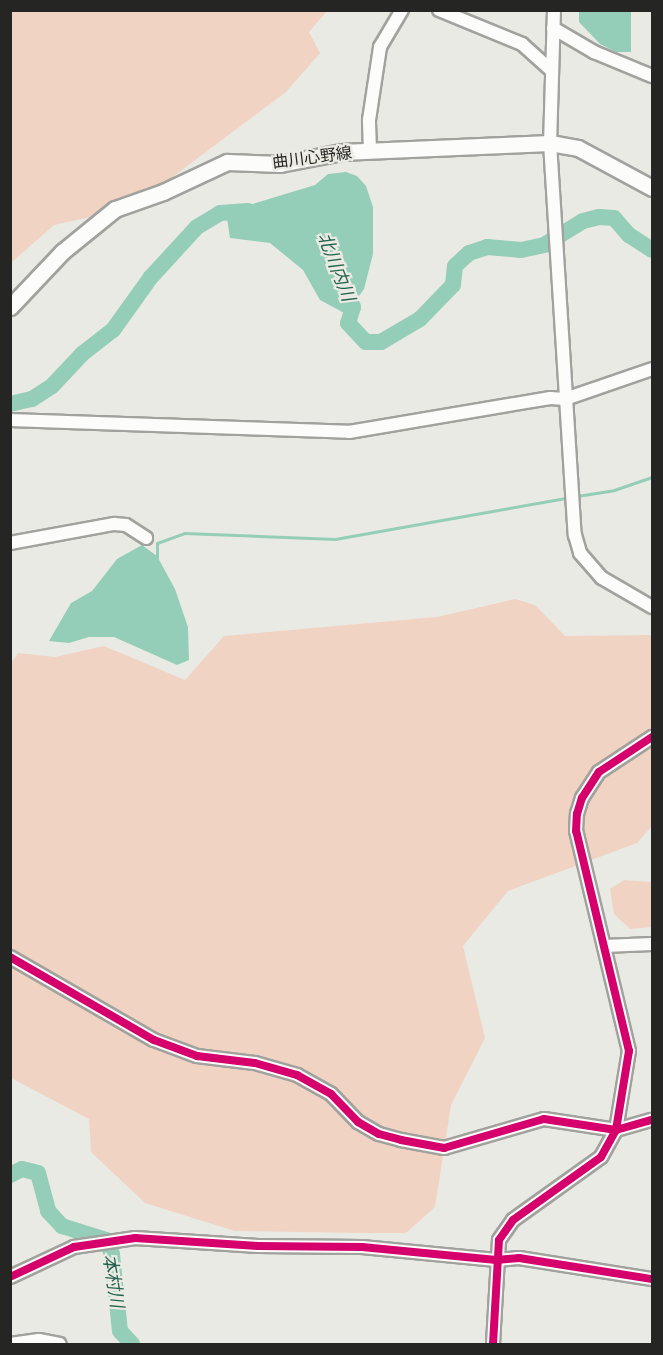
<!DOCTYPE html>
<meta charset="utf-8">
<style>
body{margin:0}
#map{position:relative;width:663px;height:1355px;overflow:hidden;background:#eaeae5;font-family:Inter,"Noto Sans JP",sans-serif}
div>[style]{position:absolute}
.green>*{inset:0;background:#f0d3c3}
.water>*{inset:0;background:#95ceb8}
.stream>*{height:3px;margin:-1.5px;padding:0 1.5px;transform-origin:1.5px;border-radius:1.5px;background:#95ceb8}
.river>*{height:16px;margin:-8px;padding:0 8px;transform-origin:8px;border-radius:8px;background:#95ceb8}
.roads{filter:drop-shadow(2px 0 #a1a19e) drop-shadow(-2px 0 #a1a19e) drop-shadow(0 2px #a1a19e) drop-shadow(0 -2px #a1a19e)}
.minor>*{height:12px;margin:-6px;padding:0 6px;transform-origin:6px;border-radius:6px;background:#fcfcfb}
.major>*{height:15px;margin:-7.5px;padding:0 7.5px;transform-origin:7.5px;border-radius:7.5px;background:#fcfcfb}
.cycleway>*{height:8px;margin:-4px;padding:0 4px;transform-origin:4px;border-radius:4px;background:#d6006c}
span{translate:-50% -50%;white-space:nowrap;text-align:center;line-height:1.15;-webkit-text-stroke:4.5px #ebebe4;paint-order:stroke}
.street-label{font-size:16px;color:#252523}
.water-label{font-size:18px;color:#23634e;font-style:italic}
.frame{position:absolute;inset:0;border:12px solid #252523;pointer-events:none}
</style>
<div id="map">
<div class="green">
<div style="clip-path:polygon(11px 11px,327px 11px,309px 32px,320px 53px,286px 92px,131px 208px,54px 225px,11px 263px)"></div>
<div style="clip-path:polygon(515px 599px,535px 605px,565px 636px,652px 635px,652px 826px,637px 843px,508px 891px,463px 946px,485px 1038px,451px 1105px,435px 1207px,406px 1233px,359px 1233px,235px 1231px,145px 1203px,91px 1152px,89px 1119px,11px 1078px,10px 665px,18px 653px,55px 657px,104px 646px,185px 680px,224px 636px,437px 617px)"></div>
<div style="clip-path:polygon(624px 880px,652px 882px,652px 927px,630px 929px,614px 914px,610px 889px)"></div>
</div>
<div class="water">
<div style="clip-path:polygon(579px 11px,631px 11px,631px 52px,616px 52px,600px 44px,579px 22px)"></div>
<div style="clip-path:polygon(346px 172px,357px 176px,366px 186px,373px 207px,373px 254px,364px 289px,346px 314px,320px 300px,303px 270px,270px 243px,230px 238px,226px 212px,315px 185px,328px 174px)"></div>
<div style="clip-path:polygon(142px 545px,157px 556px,175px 589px,188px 627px,189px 660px,177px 665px,114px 637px,89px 637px,69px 643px,49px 641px,71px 603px,92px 591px,117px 559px)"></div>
</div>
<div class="stream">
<div style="left:577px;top:496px;width:37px;rotate:-9deg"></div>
<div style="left:614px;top:490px;width:40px;rotate:-18.9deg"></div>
<div style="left:157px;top:558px;width:15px;rotate:-90deg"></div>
<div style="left:157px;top:543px;width:29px;rotate:-20deg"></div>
<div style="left:184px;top:533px;width:151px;rotate:2.3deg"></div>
<div style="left:335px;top:539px;width:240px;rotate:-10.1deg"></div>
</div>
<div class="river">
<div style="left:344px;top:286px;width:23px;rotate:67deg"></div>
<div style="left:353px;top:307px;width:17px;rotate:107deg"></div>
<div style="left:348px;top:323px;width:26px;rotate:47deg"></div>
<div style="left:366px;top:342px;width:15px"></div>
<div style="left:381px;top:342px;width:45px;rotate:-30.5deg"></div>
<div style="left:420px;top:319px;width:47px;rotate:-45.9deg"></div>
<div style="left:453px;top:285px;width:19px;rotate:-84deg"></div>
<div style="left:455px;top:266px;width:19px;rotate:-43deg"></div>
<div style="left:469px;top:253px;width:19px;rotate:-18deg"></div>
<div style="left:487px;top:247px;width:34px;rotate:5deg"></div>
<div style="left:521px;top:250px;width:24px;rotate:-12deg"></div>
<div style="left:544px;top:245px;width:46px;rotate:-31.6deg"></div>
<div style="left:583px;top:221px;width:16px;rotate:-14deg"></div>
<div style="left:599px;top:217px;width:15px;rotate:4deg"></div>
<div style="left:614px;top:218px;width:23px;rotate:49deg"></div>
<div style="left:629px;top:235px;width:27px;rotate:33deg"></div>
<div style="left:10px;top:404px;width:23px;rotate:-13deg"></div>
<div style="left:32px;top:399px;width:24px;rotate:-33deg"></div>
<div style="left:52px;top:386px;width:44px;rotate:-46.8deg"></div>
<div style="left:82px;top:354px;width:39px;rotate:-38deg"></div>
<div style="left:113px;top:330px;width:65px;rotate:-54.4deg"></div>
<div style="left:151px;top:277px;width:68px;rotate:-47.4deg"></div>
<div style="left:197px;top:227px;width:27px;rotate:-31deg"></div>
<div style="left:220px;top:213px;width:28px;rotate:-4deg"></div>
<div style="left:10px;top:1175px;width:13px;rotate:-27deg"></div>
<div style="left:22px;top:1169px;width:16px;rotate:14deg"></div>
<div style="left:38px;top:1173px;width:39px;rotate:75deg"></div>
<div style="left:48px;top:1211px;width:21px;rotate:47deg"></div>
<div style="left:62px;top:1226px;width:46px;rotate:17.7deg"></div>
<div style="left:106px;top:1240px;width:15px;rotate:67deg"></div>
<div style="left:112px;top:1254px;width:77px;rotate:84.1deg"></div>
<div style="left:120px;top:1331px;width:18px;rotate:47deg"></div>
</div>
<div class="roads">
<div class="minor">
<div style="left:439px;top:10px;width:90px;rotate:22.3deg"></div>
<div style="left:522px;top:44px;width:39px;rotate:42deg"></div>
<div style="left:554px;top:10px;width:133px;rotate:91.7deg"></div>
<div style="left:550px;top:143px;width:393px;rotate:86.4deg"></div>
<div style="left:575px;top:535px;width:19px;rotate:74deg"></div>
<div style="left:580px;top:553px;width:33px;rotate:49deg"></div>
<div style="left:602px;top:578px;width:58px;rotate:30.1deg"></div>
<div style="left:553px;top:28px;width:48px;rotate:30.3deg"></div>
<div style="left:594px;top:52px;width:63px;rotate:22.5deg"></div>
<div style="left:370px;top:151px;width:31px;rotate:-92deg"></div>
<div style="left:369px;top:120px;width:74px;rotate:-81.4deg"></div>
<div style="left:380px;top:47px;width:43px;rotate:-59.3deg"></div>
<div style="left:10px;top:420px;width:339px;rotate:2deg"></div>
<div style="left:349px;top:432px;width:204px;rotate:-9.6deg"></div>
<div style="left:550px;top:398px;width:15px;rotate:4deg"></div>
<div style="left:565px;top:399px;width:92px;rotate:-19deg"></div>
<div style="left:10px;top:543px;width:106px;rotate:-10.4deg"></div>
<div style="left:114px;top:524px;width:12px;rotate:5deg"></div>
<div style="left:126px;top:525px;width:24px;rotate:33deg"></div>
<div style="left:604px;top:946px;width:48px;rotate:-2.4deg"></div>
<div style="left:10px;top:957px;width:166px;rotate:30deg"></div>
<div style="left:154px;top:1040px;width:46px;rotate:20.4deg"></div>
<div style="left:197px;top:1056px;width:58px;rotate:6.9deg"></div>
<div style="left:255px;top:1063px;width:44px;rotate:15.9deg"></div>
<div style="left:297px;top:1075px;width:39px;rotate:29deg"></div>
<div style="left:331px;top:1094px;width:39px;rotate:46deg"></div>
<div style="left:358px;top:1122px;width:24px;rotate:30deg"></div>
<div style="left:379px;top:1134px;width:23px;rotate:15deg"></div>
<div style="left:401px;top:1140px;width:44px;rotate:10.5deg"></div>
<div style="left:444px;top:1148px;width:104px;rotate:-16.2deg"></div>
<div style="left:544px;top:1119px;width:73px;rotate:8.7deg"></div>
<div style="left:616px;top:1130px;width:37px;rotate:-16deg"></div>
<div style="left:10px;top:1277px;width:71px;rotate:-25.1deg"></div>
<div style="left:74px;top:1247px;width:62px;rotate:-8.4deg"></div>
<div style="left:135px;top:1238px;width:123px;rotate:3.7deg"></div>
<div style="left:258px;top:1246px;width:104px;rotate:0.6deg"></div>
<div style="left:362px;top:1247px;width:135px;rotate:5.5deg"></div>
<div style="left:496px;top:1260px;width:23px;rotate:-5deg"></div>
<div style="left:519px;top:1258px;width:135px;rotate:9deg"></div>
<div style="left:10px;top:1344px;width:29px;rotate:-8deg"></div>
<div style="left:39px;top:1340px;width:21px;rotate:11deg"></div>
<div style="left:493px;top:1344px;width:104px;rotate:-86.7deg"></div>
<div style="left:499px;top:1240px;width:24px;rotate:-55deg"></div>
<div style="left:513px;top:1220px;width:108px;rotate:-35.6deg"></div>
<div style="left:601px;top:1157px;width:31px;rotate:-61deg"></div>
<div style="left:616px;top:1130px;width:80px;rotate:-80.7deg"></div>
<div style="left:629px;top:1051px;width:226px;rotate:-103.5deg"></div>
<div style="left:576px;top:831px;width:17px;rotate:-87deg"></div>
<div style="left:577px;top:814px;width:17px;rotate:-73deg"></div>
<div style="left:582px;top:798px;width:31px;rotate:-57deg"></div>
<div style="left:599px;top:772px;width:64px;rotate:-33.4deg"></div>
</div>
<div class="major">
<div style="left:10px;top:307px;width:76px;rotate:-46.6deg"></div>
<div style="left:62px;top:252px;width:68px;rotate:-39.1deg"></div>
<div style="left:115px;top:209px;width:51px;rotate:-19.5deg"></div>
<div style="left:163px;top:192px;width:71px;rotate:-25.1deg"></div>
<div style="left:227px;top:162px;width:53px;rotate:2.2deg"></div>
<div style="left:280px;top:164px;width:62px;rotate:-11.1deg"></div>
<div style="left:341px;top:152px;width:209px;rotate:-2.5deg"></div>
<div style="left:550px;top:143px;width:28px;rotate:10deg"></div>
<div style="left:578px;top:148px;width:84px;rotate:28.4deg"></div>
</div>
</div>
<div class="cycleway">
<div style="left:10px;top:957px;width:166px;rotate:30deg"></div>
<div style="left:154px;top:1040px;width:46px;rotate:20.4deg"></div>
<div style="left:197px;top:1056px;width:58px;rotate:6.9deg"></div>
<div style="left:255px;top:1063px;width:44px;rotate:15.9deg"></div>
<div style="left:297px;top:1075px;width:39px;rotate:29deg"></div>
<div style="left:331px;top:1094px;width:39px;rotate:46deg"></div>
<div style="left:358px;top:1122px;width:24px;rotate:30deg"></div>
<div style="left:379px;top:1134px;width:23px;rotate:15deg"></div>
<div style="left:401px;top:1140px;width:44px;rotate:10.5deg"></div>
<div style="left:444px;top:1148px;width:104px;rotate:-16.2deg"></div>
<div style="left:544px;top:1119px;width:73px;rotate:8.7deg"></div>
<div style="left:616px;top:1130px;width:37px;rotate:-16deg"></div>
<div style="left:10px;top:1277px;width:71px;rotate:-25.1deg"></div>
<div style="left:74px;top:1247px;width:62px;rotate:-8.4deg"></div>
<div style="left:135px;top:1238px;width:123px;rotate:3.7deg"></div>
<div style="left:258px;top:1246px;width:104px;rotate:0.6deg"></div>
<div style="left:362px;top:1247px;width:135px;rotate:5.5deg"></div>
<div style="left:496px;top:1260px;width:23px;rotate:-5deg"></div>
<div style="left:519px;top:1258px;width:135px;rotate:9deg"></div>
<div style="left:493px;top:1344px;width:104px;rotate:-86.7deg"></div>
<div style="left:499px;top:1240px;width:24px;rotate:-55deg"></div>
<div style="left:513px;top:1220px;width:108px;rotate:-35.6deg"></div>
<div style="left:601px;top:1157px;width:31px;rotate:-61deg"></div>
<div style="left:616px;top:1130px;width:80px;rotate:-80.7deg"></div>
<div style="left:629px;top:1051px;width:226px;rotate:-103.5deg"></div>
<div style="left:576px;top:831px;width:17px;rotate:-87deg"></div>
<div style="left:577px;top:814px;width:17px;rotate:-73deg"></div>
<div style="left:582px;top:798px;width:31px;rotate:-57deg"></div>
<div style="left:599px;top:772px;width:64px;rotate:-33.4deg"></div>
</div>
<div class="street-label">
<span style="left:312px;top:157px;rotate:-7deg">曲川心野線</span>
</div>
<div class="water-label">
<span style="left:336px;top:267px;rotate:69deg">北川内川</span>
<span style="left:113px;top:1281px;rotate:81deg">本村川</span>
</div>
<div class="frame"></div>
</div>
